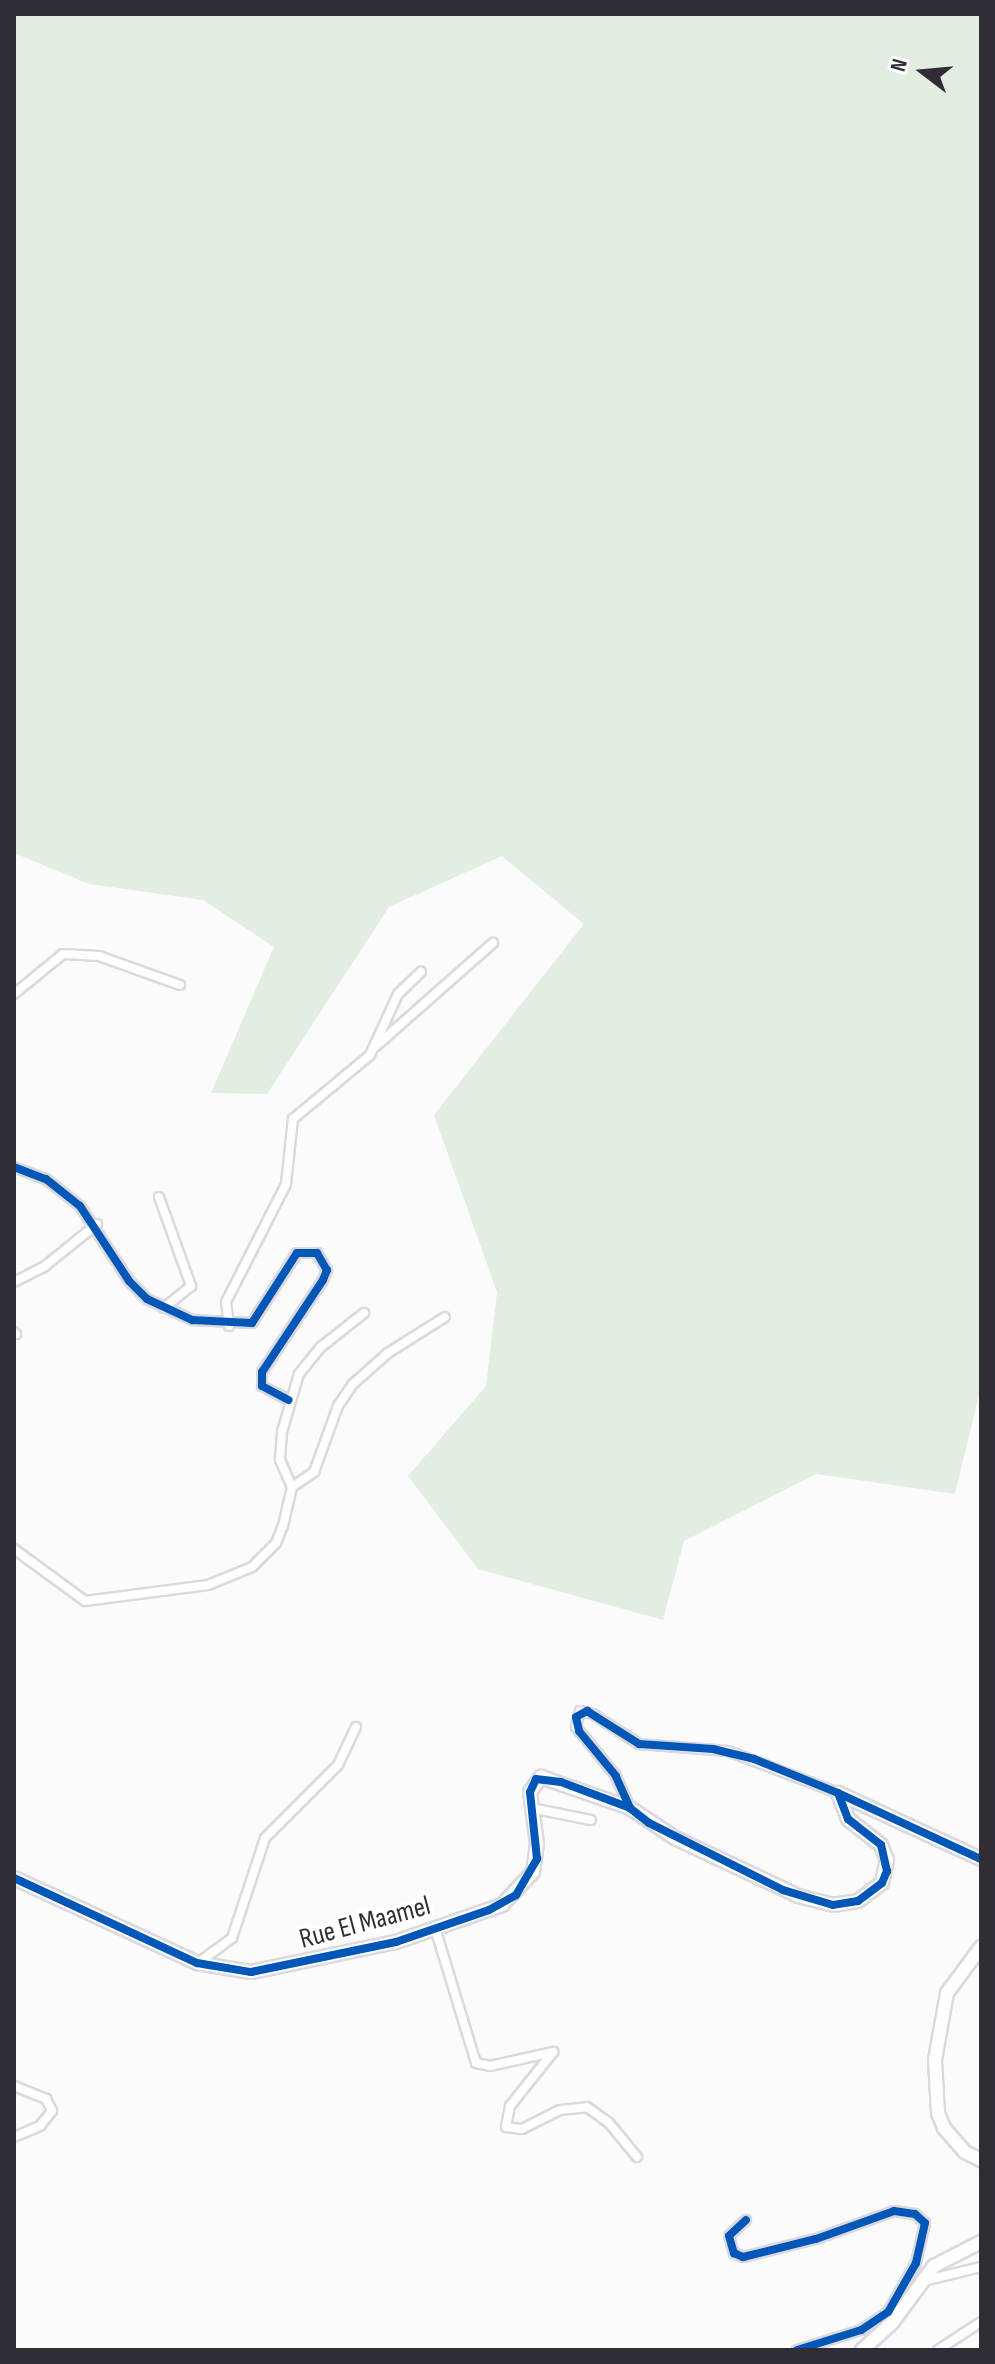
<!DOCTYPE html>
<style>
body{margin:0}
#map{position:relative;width:995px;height:2364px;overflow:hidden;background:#fbfbfb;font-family:"Sofia Sans Condensed",sans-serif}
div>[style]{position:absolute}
.green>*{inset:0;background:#e3eee2}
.roads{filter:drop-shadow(2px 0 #dbd9df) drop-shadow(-2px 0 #dbd9df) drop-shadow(0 2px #dbd9df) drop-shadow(0 -2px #dbd9df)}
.street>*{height:8px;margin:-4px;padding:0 4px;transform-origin:4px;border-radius:4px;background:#fefefe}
.secondary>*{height:12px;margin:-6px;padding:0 6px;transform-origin:6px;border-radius:6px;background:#fefefe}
.cycleway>*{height:8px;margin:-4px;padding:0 4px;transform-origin:4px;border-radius:4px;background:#0057b8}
span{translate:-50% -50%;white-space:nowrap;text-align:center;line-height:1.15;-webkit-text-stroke:8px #fff;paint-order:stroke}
.street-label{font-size:28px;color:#302d37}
.frame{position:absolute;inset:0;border:16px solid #302d37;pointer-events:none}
.north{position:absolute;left:883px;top:32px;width:80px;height:80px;-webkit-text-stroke:6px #fff;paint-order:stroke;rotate:286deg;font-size:22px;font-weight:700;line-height:32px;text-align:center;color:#302d37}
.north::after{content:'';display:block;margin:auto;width:28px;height:36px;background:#302d37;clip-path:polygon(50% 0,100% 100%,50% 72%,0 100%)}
</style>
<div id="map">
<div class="green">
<div style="clip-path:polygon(14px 14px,981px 14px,981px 1387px,955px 1494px,816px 1474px,684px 1541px,663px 1620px,478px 1569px,408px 1476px,486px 1386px,497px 1292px,434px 1115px,584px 924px,502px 856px,389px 907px,267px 1094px,211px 1093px,274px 947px,203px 900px,89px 884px,14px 853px)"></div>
</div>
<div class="roads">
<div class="street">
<div style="left:14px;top:994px;width:63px;rotate:-39.2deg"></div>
<div style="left:63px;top:954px;width:36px;rotate:3deg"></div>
<div style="left:99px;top:956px;width:86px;rotate:19.7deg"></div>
<div style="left:376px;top:1046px;width:156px;rotate:-41.4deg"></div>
<div style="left:14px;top:1167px;width:34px;rotate:21deg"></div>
<div style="left:46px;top:1179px;width:43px;rotate:38.5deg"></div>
<div style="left:80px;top:1206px;width:90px;rotate:56.8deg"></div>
<div style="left:129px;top:1281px;width:25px;rotate:45deg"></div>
<div style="left:147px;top:1299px;width:50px;rotate:25deg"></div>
<div style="left:192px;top:1320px;width:60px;rotate:2.9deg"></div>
<div style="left:252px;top:1323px;width:83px;rotate:-57.3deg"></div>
<div style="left:297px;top:1253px;width:20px"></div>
<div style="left:317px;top:1253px;width:20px;rotate:60deg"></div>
<div style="left:327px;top:1270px;width:11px;rotate:112deg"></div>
<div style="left:323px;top:1280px;width:110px;rotate:123.5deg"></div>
<div style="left:262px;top:1372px;width:14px;rotate:90deg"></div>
<div style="left:262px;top:1386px;width:30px;rotate:28deg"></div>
<div style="left:159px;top:1197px;width:95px;rotate:70.2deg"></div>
<div style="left:191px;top:1286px;width:35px;rotate:141deg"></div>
<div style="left:14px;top:1282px;width:35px;rotate:-27deg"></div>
<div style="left:45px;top:1266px;width:67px;rotate:-38.9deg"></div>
<div style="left:229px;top:1326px;width:24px;rotate:-97deg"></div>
<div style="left:226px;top:1302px;width:132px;rotate:-63deg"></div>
<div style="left:286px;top:1184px;width:65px;rotate:-83.9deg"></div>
<div style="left:293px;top:1119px;width:100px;rotate:-39.7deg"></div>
<div style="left:370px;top:1055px;width:67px;rotate:-65.3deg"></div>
<div style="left:398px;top:994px;width:32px;rotate:-44deg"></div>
<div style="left:14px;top:1332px;width:3px;rotate:45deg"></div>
<div style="left:292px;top:1487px;width:27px;rotate:-34deg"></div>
<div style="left:314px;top:1472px;width:70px;rotate:-70deg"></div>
<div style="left:338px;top:1406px;width:27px;rotate:-56deg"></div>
<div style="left:353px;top:1384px;width:47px;rotate:-41.5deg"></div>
<div style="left:388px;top:1353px;width:67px;rotate:-32.3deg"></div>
<div style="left:14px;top:1549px;width:88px;rotate:36.2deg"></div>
<div style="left:85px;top:1601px;width:124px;rotate:-7.4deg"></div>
<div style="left:208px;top:1585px;width:48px;rotate:-22.2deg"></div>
<div style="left:252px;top:1567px;width:34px;rotate:-45deg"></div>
<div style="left:276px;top:1543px;width:18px;rotate:-68deg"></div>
<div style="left:283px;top:1526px;width:40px;rotate:-77deg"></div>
<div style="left:292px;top:1487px;width:30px;rotate:-114deg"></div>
<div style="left:280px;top:1460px;width:28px;rotate:-86deg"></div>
<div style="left:282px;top:1432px;width:60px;rotate:-73.7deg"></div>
<div style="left:299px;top:1374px;width:35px;rotate:-51deg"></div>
<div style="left:321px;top:1347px;width:55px;rotate:-38.3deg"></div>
<div style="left:531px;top:1808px;width:61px;rotate:11.3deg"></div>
<div style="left:630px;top:1808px;width:35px;rotate:-114deg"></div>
<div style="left:616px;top:1776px;width:63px;rotate:-129.2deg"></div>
<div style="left:576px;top:1727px;width:16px;rotate:-76deg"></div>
<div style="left:580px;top:1711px;width:13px;rotate:13deg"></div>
<div style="left:593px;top:1714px;width:55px;rotate:33.1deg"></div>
<div style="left:639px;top:1744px;width:89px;rotate:4.5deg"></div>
<div style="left:728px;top:1751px;width:118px;rotate:20.9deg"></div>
<div style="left:435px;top:1928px;width:141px;rotate:73.1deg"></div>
<div style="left:476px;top:2063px;width:14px;rotate:12deg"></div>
<div style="left:490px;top:2066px;width:65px;rotate:-12.5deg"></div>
<div style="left:553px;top:2052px;width:69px;rotate:128.5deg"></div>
<div style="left:510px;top:2106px;width:21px;rotate:101deg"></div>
<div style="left:506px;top:2127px;width:16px;rotate:7deg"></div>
<div style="left:522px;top:2129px;width:42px;rotate:-26.6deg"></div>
<div style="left:560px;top:2110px;width:27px;rotate:-6deg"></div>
<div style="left:587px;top:2107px;width:27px;rotate:36deg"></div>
<div style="left:609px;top:2123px;width:44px;rotate:50.5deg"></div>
<div style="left:198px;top:1963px;width:42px;rotate:-36.3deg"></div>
<div style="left:232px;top:1938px;width:105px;rotate:-71.7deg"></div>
<div style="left:265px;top:1838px;width:103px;rotate:-45deg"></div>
<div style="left:338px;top:1765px;width:42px;rotate:-64.7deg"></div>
<div style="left:14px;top:2086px;width:35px;rotate:22deg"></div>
<div style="left:46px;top:2099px;width:13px;rotate:63deg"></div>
<div style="left:52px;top:2111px;width:19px;rotate:129deg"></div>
<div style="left:40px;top:2126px;width:28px;rotate:157deg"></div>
<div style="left:746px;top:2220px;width:23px;rotate:137deg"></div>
<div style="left:729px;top:2236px;width:18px;rotate:74deg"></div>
<div style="left:734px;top:2253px;width:10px;rotate:24deg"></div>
<div style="left:743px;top:2257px;width:75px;rotate:-13.9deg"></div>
<div style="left:816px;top:2239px;width:83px;rotate:-19.7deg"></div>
<div style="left:894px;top:2211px;width:21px;rotate:8deg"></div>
<div style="left:915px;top:2214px;width:13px;rotate:42deg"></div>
<div style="left:925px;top:2223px;width:41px;rotate:102.7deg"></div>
<div style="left:916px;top:2263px;width:56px;rotate:119.7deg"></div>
<div style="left:888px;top:2312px;width:32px;rotate:146deg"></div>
<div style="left:861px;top:2330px;width:67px;rotate:162.6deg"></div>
<div style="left:923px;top:2281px;width:60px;rotate:-13.6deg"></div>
<div style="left:938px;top:2350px;width:51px;rotate:-33.1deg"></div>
</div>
<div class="secondary">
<div style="left:838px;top:1793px;width:157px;rotate:24.8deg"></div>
<div style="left:14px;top:1878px;width:202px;rotate:24.9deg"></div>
<div style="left:197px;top:1963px;width:55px;rotate:9.5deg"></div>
<div style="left:251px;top:1972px;width:148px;rotate:-11.7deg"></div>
<div style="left:396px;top:1942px;width:112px;rotate:-19.2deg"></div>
<div style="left:502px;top:1905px;width:45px;rotate:-46.8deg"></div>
<div style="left:533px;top:1872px;width:28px;rotate:-82deg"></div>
<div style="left:537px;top:1844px;width:52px;rotate:-97.7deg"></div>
<div style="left:530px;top:1792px;width:19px;rotate:-54deg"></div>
<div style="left:541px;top:1777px;width:94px;rotate:19.2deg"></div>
<div style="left:630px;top:1808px;width:54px;rotate:33.7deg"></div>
<div style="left:675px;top:1838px;width:136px;rotate:25.2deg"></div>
<div style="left:798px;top:1896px;width:36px;rotate:14deg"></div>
<div style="left:833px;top:1905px;width:25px;rotate:-9deg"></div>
<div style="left:858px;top:1901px;width:30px;rotate:-37deg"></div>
<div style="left:882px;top:1883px;width:24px;rotate:-78deg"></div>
<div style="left:887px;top:1860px;width:16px;rotate:-112deg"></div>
<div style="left:881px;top:1845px;width:42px;rotate:-141.8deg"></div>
<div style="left:848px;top:1819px;width:28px;rotate:-111deg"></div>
<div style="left:981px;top:1947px;width:57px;rotate:126.5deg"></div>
<div style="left:947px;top:1993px;width:68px;rotate:100.2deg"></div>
<div style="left:935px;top:2060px;width:53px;rotate:86.8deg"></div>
<div style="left:938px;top:2113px;width:16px;rotate:68deg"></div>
<div style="left:944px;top:2128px;width:32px;rotate:49deg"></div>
<div style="left:965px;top:2152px;width:18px;rotate:27deg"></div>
<div style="left:862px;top:2350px;width:40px;rotate:-42deg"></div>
<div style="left:892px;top:2323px;width:71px;rotate:-53.6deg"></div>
<div style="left:934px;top:2266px;width:53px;rotate:-27.1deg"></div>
</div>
</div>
<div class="cycleway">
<div style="left:14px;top:1167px;width:34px;rotate:21deg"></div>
<div style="left:46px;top:1179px;width:43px;rotate:38.5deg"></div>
<div style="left:80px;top:1206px;width:90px;rotate:56.8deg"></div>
<div style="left:129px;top:1281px;width:25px;rotate:45deg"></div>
<div style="left:147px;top:1299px;width:50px;rotate:25deg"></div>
<div style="left:192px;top:1320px;width:60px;rotate:2.9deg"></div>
<div style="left:252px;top:1323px;width:83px;rotate:-57.3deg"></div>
<div style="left:297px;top:1253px;width:20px"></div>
<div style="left:317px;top:1253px;width:20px;rotate:60deg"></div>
<div style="left:327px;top:1270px;width:11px;rotate:112deg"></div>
<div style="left:323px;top:1280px;width:110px;rotate:123.5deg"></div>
<div style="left:262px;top:1372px;width:14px;rotate:90deg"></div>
<div style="left:262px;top:1386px;width:30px;rotate:28deg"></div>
<div style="left:838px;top:1793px;width:28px;rotate:69deg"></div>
<div style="left:848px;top:1819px;width:42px;rotate:38.2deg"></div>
<div style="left:881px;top:1845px;width:27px;rotate:77deg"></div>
<div style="left:887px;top:1871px;width:13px;rotate:113deg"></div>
<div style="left:882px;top:1883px;width:30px;rotate:143deg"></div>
<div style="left:858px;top:1901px;width:25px;rotate:171deg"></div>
<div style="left:833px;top:1905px;width:52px;rotate:-163.3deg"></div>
<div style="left:783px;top:1890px;width:150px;rotate:-153.4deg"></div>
<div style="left:649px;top:1823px;width:24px;rotate:-142deg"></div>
<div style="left:630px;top:1808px;width:35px;rotate:-114deg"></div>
<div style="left:616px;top:1776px;width:58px;rotate:-129.4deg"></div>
<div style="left:579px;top:1731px;width:14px;rotate:-102deg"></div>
<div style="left:576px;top:1717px;width:13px;rotate:-29deg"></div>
<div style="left:587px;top:1711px;width:62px;rotate:32.4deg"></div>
<div style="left:639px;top:1744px;width:74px;rotate:3.9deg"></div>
<div style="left:713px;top:1749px;width:42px;rotate:13.7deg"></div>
<div style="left:754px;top:1759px;width:91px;rotate:22deg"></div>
<div style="left:838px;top:1793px;width:157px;rotate:24.8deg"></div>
<div style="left:14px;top:1878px;width:202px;rotate:24.9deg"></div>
<div style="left:197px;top:1963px;width:55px;rotate:9.5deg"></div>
<div style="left:251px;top:1972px;width:148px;rotate:-11.7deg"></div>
<div style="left:396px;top:1942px;width:98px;rotate:-19deg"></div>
<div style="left:489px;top:1910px;width:31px;rotate:-29deg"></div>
<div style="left:516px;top:1895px;width:42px;rotate:-59.7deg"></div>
<div style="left:537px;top:1859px;width:67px;rotate:-96deg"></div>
<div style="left:530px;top:1792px;width:14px;rotate:-65deg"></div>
<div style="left:536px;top:1779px;width:25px;rotate:7deg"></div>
<div style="left:561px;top:1782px;width:74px;rotate:20.6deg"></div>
<div style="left:746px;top:2220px;width:23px;rotate:137deg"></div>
<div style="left:729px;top:2236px;width:18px;rotate:74deg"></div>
<div style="left:734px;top:2253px;width:10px;rotate:24deg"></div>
<div style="left:743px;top:2257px;width:75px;rotate:-13.9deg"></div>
<div style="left:816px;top:2239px;width:83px;rotate:-19.7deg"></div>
<div style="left:894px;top:2211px;width:21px;rotate:8deg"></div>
<div style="left:915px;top:2214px;width:13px;rotate:42deg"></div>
<div style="left:925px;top:2223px;width:41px;rotate:102.7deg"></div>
<div style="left:916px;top:2263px;width:56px;rotate:119.7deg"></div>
<div style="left:888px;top:2312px;width:32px;rotate:146deg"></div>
<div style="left:861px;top:2330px;width:67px;rotate:162.6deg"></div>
</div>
<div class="street-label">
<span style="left:365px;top:1923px;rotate:-15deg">Rue El Maamel</span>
</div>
<div class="frame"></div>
<div class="north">N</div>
</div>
